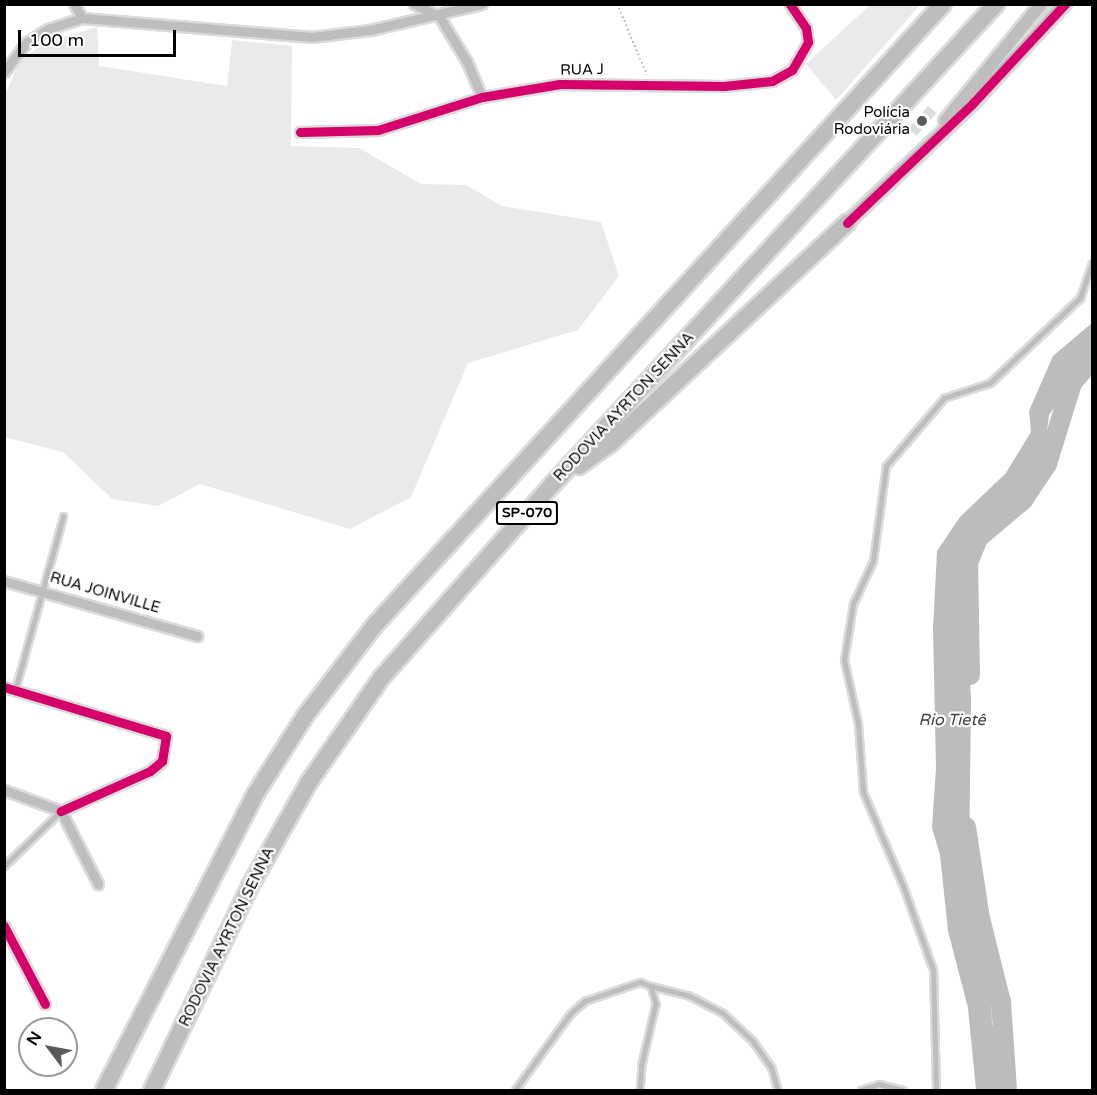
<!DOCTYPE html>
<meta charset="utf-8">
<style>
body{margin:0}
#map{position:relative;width:1097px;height:1095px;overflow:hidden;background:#fff;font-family:"Varela Round",sans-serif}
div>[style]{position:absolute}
.green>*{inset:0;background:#eaeaea}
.water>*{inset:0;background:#bcbcbc}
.river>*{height:20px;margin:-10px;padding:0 10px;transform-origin:10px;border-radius:10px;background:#bcbcbc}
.building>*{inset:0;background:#dcdcdc;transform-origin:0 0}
.path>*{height:2px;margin-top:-1px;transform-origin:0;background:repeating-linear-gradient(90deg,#b8b8b8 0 1.5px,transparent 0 4.5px)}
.roads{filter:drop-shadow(2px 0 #dbdbdb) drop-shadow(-2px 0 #dbdbdb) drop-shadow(0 2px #dbdbdb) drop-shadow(0 -2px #dbdbdb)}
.service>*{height:4.5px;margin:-2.25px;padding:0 2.25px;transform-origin:2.25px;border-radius:2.25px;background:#bebebe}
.minor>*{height:9px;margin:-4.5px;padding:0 4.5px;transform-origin:4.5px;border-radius:4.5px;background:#bebebe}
.tertiary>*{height:12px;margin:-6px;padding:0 6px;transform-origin:6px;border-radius:6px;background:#bebebe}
.motorway>*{height:16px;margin:-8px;padding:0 8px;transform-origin:8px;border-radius:8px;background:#bdbdbd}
.cycleway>*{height:9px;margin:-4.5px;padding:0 4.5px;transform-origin:4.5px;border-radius:4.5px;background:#d6006c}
.dots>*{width:16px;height:16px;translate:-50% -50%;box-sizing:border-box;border:3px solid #fff;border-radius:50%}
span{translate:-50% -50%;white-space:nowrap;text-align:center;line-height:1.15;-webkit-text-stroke:4.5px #fff;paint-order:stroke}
.shield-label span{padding:2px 4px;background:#fff;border:2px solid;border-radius:4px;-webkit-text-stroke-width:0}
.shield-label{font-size:14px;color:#000;font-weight:700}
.street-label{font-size:15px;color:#000}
.poi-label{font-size:15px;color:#000}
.right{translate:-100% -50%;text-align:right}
.water-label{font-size:16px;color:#404040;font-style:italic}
.frame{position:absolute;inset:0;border:6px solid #000;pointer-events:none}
.north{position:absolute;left:18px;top:1017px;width:60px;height:60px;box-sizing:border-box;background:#fff;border:2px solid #999;border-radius:50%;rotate:302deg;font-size:16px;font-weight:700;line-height:24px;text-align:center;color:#000}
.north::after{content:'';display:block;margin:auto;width:21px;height:27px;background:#595959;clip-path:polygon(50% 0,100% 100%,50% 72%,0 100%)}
.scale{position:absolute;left:18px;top:30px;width:158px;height:27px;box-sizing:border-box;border:3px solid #000;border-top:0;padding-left:8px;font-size:18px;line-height:21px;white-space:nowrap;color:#000;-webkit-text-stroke:4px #fff;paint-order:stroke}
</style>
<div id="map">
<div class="green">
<div style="clip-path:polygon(871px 4px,920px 5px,836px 100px,806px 64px)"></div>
<div style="clip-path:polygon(97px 27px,99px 66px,227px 86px,232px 40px,292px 46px,291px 146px,359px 148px,421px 184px,466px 185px,502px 206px,601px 222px,619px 276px,578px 330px,468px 363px,411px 497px,350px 529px,200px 484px,158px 506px,112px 499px,63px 452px,4px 437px,5px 95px,19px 63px,42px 44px)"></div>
</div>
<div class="water">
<div style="clip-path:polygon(1092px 323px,1092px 372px,1063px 395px,1049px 415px,1043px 466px,1036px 488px,1023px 504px,996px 523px,978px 530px,964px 576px,971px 699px,969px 870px,990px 963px,992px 1024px,1001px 1041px,1004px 1064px,1005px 1090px,976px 1090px,968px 1008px,948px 931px,940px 855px,932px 828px,936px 768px,933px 629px,937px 551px,960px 517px,1006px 473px,1031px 432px,1029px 411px,1053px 356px)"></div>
</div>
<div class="river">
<div style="left:970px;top:675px;width:112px;rotate:-91deg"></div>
<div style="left:968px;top:563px;width:27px;rotate:-68deg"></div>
<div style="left:978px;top:538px;width:59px;rotate:-40.2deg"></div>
<div style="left:1023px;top:500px;width:43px;rotate:-56.3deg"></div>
<div style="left:1047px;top:464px;width:85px;rotate:-72.8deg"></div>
<div style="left:1072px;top:383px;width:30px;rotate:-49deg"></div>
<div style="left:966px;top:827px;width:92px;rotate:81.3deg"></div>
<div style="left:980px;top:918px;width:87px;rotate:76deg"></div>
<div style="left:1001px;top:1002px;width:88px;rotate:86.1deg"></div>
</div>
<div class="building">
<div style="clip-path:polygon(1046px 4px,1058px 9px,1036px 34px,1026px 26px)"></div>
<div style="left:928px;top:106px;width:11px;height:30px;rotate:41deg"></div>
</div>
<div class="path">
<div style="left:617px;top:4px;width:77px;rotate:67.1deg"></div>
</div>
<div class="roads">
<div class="service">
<div style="left:15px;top:690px;width:180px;rotate:-74.5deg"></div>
<div style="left:4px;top:866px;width:78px;rotate:-44deg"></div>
<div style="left:651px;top:986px;width:38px;rotate:14deg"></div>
<div style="left:688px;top:995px;width:39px;rotate:27deg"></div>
<div style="left:723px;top:1013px;width:41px;rotate:43deg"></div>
<div style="left:753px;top:1041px;width:33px;rotate:55deg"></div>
<div style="left:772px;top:1068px;width:23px;rotate:75deg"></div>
<div style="left:515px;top:1090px;width:94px;rotate:-54.1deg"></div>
<div style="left:570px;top:1014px;width:20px;rotate:-41deg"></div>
<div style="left:585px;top:1001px;width:58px;rotate:-19.1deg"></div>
<div style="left:640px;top:982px;width:12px;rotate:20deg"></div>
<div style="left:651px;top:986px;width:19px;rotate:74deg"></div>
<div style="left:656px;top:1004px;width:62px;rotate:103.1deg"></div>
<div style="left:642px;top:1064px;width:26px;rotate:94deg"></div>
<div style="left:861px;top:1090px;width:19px;rotate:-18deg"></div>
<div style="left:879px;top:1084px;width:25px;rotate:14deg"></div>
<div style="left:936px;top:1090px;width:120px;rotate:-91.4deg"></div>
<div style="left:933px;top:970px;width:89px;rotate:-109.7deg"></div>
<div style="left:903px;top:886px;width:102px;rotate:-113.1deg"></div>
<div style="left:863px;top:792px;width:68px;rotate:-94.2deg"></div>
<div style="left:858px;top:724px;width:66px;rotate:-102.3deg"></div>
<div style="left:844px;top:660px;width:57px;rotate:-80.9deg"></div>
<div style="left:853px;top:604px;width:47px;rotate:-65.1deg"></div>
<div style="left:873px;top:561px;width:96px;rotate:-82.2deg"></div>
<div style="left:886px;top:466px;width:89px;rotate:-49.5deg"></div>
<div style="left:944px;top:398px;width:48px;rotate:-18.1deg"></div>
<div style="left:990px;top:383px;width:124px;rotate:-43.4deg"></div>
<div style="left:1080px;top:298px;width:36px;rotate:-71deg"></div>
</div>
<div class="minor">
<div style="left:74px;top:4px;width:16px;rotate:60deg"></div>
<div style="left:414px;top:4px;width:28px;rotate:26deg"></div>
<div style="left:439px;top:16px;width:54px;rotate:58.7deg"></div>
<div style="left:467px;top:62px;width:38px;rotate:67deg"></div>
<div style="left:4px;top:72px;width:38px;rotate:-53deg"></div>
<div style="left:27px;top:42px;width:25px;rotate:-32deg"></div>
<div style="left:48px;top:29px;width:36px;rotate:-18deg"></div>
<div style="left:82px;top:18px;width:231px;rotate:4.7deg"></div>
<div style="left:312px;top:37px;width:58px;rotate:-6.9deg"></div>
<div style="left:370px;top:30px;width:115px;rotate:-13.1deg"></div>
<div style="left:300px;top:132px;width:78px;rotate:-1.5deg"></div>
<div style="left:378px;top:130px;width:109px;rotate:-17.6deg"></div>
<div style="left:482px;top:97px;width:79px;rotate:-9.5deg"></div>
<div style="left:560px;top:84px;width:164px;rotate:0.7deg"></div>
<div style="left:724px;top:86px;width:48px;rotate:-5.9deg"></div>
<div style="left:772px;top:81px;width:23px;rotate:-29deg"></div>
<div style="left:792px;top:70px;width:32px;rotate:-60deg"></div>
<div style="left:808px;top:42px;width:14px;rotate:-98deg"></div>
<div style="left:806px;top:28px;width:29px;rotate:-124deg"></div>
<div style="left:4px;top:581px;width:201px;rotate:15.9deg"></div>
<div style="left:4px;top:687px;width:169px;rotate:16.8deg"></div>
<div style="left:166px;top:736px;width:25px;rotate:99deg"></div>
<div style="left:162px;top:761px;width:16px;rotate:140deg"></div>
<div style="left:150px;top:771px;width:98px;rotate:155.8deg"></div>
<div style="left:4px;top:790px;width:61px;rotate:20.2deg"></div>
<div style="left:61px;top:811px;width:82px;rotate:63.1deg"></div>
<div style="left:4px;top:926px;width:88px;rotate:62.3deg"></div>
</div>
<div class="tertiary">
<div style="left:945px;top:121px;width:151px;rotate:-50.6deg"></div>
<div style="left:847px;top:223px;width:173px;rotate:-43.6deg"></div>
<div style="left:972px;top:104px;width:137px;rotate:-47.1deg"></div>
</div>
<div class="motorway">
<div style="left:579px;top:466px;width:39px;rotate:-36deg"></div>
<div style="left:611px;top:443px;width:323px;rotate:-43deg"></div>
<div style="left:104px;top:1090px;width:334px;rotate:-62.9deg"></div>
<div style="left:256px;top:793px;width:91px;rotate:-57.5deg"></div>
<div style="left:305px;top:716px;width:113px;rotate:-52.5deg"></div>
<div style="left:374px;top:626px;width:843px;rotate:-47.55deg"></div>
<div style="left:152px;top:1090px;width:226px;rotate:-64.3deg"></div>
<div style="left:250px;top:886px;width:120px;rotate:-60.4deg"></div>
<div style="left:309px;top:782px;width:128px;rotate:-55.2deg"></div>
<div style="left:382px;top:677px;width:255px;rotate:-48.5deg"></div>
<div style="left:551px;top:486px;width:656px;rotate:-47.29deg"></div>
</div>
</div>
<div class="cycleway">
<div style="left:300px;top:132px;width:78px;rotate:-1.5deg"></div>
<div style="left:378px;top:130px;width:109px;rotate:-17.6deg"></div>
<div style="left:482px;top:97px;width:79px;rotate:-9.5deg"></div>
<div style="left:560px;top:84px;width:164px;rotate:0.7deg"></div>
<div style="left:724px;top:86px;width:48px;rotate:-5.9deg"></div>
<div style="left:772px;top:81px;width:23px;rotate:-29deg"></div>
<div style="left:792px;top:70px;width:32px;rotate:-60deg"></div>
<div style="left:808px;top:42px;width:14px;rotate:-98deg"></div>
<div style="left:806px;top:28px;width:29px;rotate:-124deg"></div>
<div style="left:847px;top:223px;width:173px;rotate:-43.6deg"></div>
<div style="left:972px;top:104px;width:137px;rotate:-47.1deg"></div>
<div style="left:4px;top:687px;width:169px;rotate:16.8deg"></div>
<div style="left:166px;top:736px;width:25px;rotate:99deg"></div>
<div style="left:162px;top:761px;width:16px;rotate:140deg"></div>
<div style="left:150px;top:771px;width:98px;rotate:155.8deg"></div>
<div style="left:4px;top:926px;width:88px;rotate:62.3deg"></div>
</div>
<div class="dots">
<div style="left:922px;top:121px;background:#595959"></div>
</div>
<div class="shield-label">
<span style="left:527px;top:513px">SP-070</span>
</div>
<div class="street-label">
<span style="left:582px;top:70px;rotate:-1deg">RUA J</span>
<span style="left:624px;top:407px;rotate:-47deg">RODOVIA AYRTON SENNA</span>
<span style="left:105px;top:593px;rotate:16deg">RUA JOINVILLE</span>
<span style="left:227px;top:937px;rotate:-64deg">RODOVIA AYRTON SENNA</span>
</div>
<div class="poi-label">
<span class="right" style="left:910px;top:121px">Polícia<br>Rodoviária</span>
</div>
<div class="water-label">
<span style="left:952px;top:720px">Rio Tietê</span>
</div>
<div class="frame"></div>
<div class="north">N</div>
<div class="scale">100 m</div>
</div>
